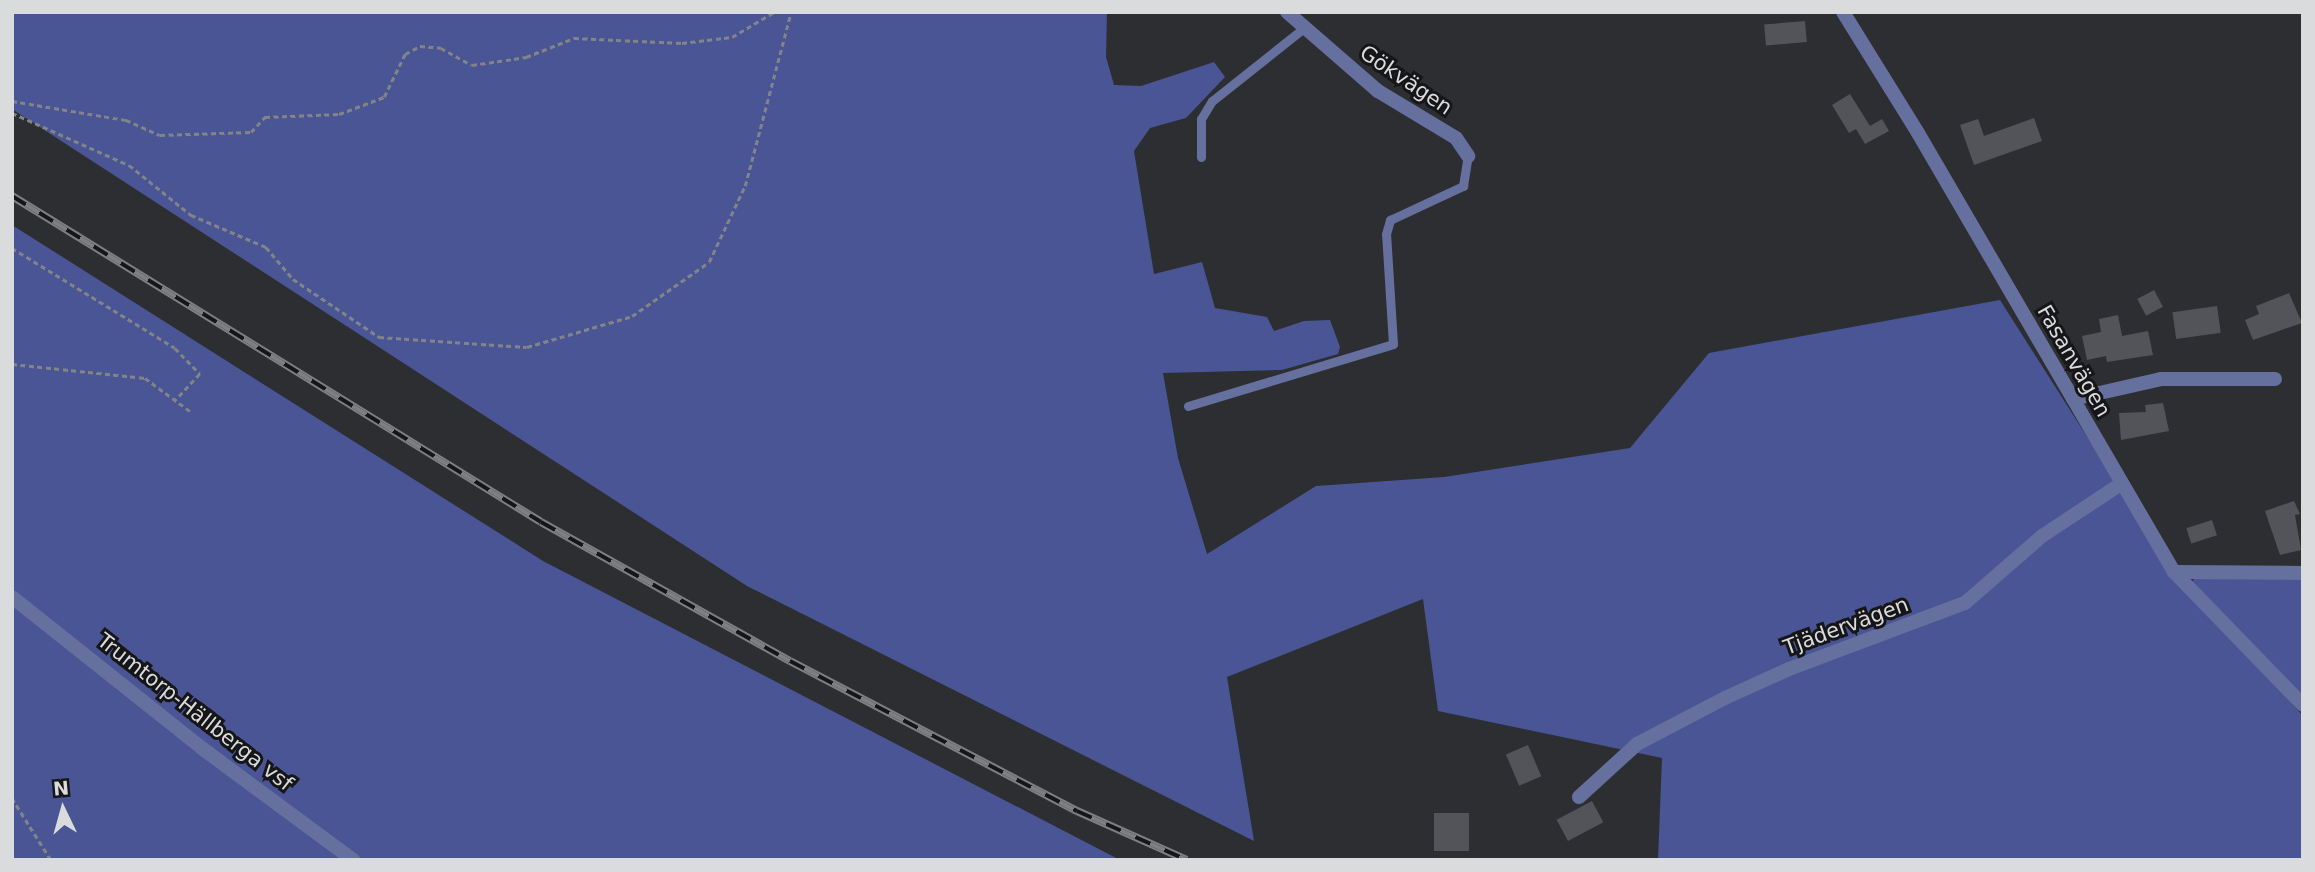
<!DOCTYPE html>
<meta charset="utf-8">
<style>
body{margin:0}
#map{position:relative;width:2315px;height:872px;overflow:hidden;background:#2d2e32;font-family:"DejaVu Sans",sans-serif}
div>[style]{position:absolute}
.forest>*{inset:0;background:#495594}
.building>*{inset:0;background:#535459;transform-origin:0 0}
.path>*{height:2.5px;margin-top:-1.25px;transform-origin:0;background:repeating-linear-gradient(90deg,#838487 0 5px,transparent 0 8.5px)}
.service>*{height:9px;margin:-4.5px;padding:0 4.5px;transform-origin:4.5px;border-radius:4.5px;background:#65709e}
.minor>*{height:14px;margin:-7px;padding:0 7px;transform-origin:7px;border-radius:7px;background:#65709e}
.rail>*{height:8px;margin-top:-4px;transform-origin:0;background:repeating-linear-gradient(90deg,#161618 0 16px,#7e7f82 0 32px);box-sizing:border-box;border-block:2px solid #7e7f82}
span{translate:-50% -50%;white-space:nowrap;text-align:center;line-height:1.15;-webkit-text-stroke:6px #161618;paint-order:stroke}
.street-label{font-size:21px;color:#dadbdd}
.frame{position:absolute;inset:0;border:14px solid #dadbdd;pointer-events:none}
.north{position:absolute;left:28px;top:774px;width:70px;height:70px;-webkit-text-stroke:5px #161618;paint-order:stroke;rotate:355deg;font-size:19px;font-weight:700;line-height:28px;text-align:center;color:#dadbdd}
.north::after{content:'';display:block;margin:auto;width:24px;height:32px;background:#dadbdd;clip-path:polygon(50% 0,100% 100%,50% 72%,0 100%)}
</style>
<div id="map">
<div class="forest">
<div style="clip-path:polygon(12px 12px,1107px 12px,1106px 57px,1114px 85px,1141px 86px,1214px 62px,1225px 77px,1186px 118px,1150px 128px,1134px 151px,1154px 274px,1202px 262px,1215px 308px,1267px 317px,1274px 331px,1304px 321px,1330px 320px,1340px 347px,1338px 354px,1282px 370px,1163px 373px,1178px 458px,1207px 554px,1316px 486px,1444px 477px,1630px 448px,1709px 353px,2000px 300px,2170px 567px,2303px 716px,2303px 860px,1658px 860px,1662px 758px,1438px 711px,1423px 599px,1227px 677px,1254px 841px,747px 586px,12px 109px)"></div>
<div style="clip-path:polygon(12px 225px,543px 561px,1120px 860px,12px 860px)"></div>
<div style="clip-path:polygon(2204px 568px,2303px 573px,2303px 698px,2188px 586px)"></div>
</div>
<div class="building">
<div style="left:1805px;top:21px;width:21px;height:41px;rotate:85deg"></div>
<div style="clip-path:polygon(1850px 94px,1870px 126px,1882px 119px,1889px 131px,1865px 144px,1856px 129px,1849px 133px,1832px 105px)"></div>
<div style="clip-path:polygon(2034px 118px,2042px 141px,1974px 165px,1960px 125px,1978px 119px,1984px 136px)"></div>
<div style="left:2154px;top:290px;width:19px;height:19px;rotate:62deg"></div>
<div style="clip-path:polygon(2289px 293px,2302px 323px,2253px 340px,2245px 320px,2259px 314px,2256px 306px)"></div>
<div style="left:2217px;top:306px;width:27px;height:45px;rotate:82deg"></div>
<div style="clip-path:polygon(2118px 315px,2122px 336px,2148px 331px,2153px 355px,2107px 362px,2106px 356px,2087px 360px,2082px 336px,2101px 332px,2099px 319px)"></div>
<div style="clip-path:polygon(2163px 403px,2169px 431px,2121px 440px,2119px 413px,2146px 412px,2145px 405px)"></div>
<div style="clip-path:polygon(2294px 501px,2300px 514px,2295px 515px,2301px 550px,2280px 555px,2265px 511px)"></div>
<div style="left:2212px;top:520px;width:16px;height:27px;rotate:72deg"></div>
<div style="left:1528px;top:745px;width:34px;height:24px;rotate:67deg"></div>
<div style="left:1592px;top:801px;width:24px;height:40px;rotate:62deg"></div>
<div style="left:1434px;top:813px;width:35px;height:38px"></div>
</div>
<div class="path">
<div style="left:12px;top:101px;width:116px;rotate:9.5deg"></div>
<div style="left:126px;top:120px;width:37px;rotate:24deg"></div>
<div style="left:160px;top:135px;width:91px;rotate:-1.9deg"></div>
<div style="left:251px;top:132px;width:21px;rotate:-47deg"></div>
<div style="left:265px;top:117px;width:74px;rotate:-2.3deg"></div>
<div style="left:339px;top:114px;width:48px;rotate:-20.7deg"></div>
<div style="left:384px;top:97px;width:48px;rotate:-64deg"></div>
<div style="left:405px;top:54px;width:17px;rotate:-28deg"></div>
<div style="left:420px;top:46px;width:21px;rotate:5deg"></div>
<div style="left:441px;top:48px;width:35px;rotate:29deg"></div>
<div style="left:472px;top:65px;width:55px;rotate:-8.4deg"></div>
<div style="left:526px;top:57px;width:52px;rotate:-21.6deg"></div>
<div style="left:574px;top:38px;width:108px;rotate:2.7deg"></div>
<div style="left:682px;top:43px;width:50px;rotate:-6.8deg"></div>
<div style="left:732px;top:37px;width:49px;rotate:-30.8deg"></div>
<div style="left:12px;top:113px;width:128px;rotate:24deg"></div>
<div style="left:129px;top:165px;width:80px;rotate:38.9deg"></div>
<div style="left:191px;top:215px;width:82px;rotate:23.1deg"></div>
<div style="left:266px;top:247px;width:42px;rotate:49.8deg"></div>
<div style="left:293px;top:279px;width:104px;rotate:34deg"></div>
<div style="left:379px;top:337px;width:148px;rotate:3.9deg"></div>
<div style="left:527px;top:347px;width:109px;rotate:-16.4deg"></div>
<div style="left:632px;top:316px;width:94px;rotate:-35deg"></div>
<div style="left:709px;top:262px;width:84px;rotate:-64.7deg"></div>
<div style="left:745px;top:186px;width:180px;rotate:-75.2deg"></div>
<div style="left:12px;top:248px;width:191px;rotate:31.5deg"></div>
<div style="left:175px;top:348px;width:36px;rotate:46deg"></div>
<div style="left:200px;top:374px;width:35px;rotate:133deg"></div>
<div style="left:12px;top:364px;width:134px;rotate:6deg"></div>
<div style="left:145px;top:378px;width:56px;rotate:36.3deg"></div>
<div style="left:12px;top:798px;width:73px;rotate:57.8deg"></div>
</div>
<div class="service">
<div style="left:1201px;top:157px;width:38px;rotate:-90deg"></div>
<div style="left:1201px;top:119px;width:21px;rotate:-59deg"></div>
<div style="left:1212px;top:101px;width:119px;rotate:-38.5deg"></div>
<div style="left:1188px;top:406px;width:214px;rotate:-16.8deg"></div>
<div style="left:1393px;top:344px;width:110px;rotate:-93.6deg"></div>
<div style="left:1386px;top:234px;width:15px;rotate:-74deg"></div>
<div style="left:1390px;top:220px;width:81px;rotate:-25deg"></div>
<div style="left:1463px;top:186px;width:30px;rotate:-81deg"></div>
</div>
<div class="minor">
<div style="left:1287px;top:12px;width:121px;rotate:41deg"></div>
<div style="left:1378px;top:91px;width:91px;rotate:31.1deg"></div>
<div style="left:1456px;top:138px;width:22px;rotate:56deg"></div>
<div style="left:1843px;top:12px;width:142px;rotate:58.2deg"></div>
<div style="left:1918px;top:133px;width:508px;rotate:59.75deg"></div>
<div style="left:2174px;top:572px;width:185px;rotate:45.9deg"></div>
<div style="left:2073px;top:399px;width:90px;rotate:-12.8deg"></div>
<div style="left:2161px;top:379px;width:114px"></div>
<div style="left:2174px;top:572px;width:129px;rotate:0.4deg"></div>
<div style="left:12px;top:597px;width:244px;rotate:38.5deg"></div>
<div style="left:203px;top:749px;width:187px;rotate:36.5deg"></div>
<div style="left:1579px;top:797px;width:79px;rotate:-42.4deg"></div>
<div style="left:1637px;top:744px;width:99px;rotate:-27.6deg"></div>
<div style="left:1725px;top:698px;width:70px;rotate:-24.4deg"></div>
<div style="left:1789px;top:669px;width:188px;rotate:-20.6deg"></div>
<div style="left:1965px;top:603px;width:102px;rotate:-41deg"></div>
<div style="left:2042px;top:536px;width:95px;rotate:-33.4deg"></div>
</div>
<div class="rail">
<div style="left:12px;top:196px;width:621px;rotate:31.64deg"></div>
<div style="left:541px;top:522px;width:285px;rotate:29.2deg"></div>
<div style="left:790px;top:661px;width:324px;rotate:27.6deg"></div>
<div style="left:1077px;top:811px;width:120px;rotate:24deg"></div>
</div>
<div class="street-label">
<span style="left:1406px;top:80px;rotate:34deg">Gökvägen</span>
<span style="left:2074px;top:361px;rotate:60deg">Fasanvägen</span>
<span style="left:1846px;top:626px;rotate:-20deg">Tjädervägen</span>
<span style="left:195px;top:712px;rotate:38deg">Trumtorp-Hällberga vsf</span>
</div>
<div class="frame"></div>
<div class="north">N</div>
</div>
